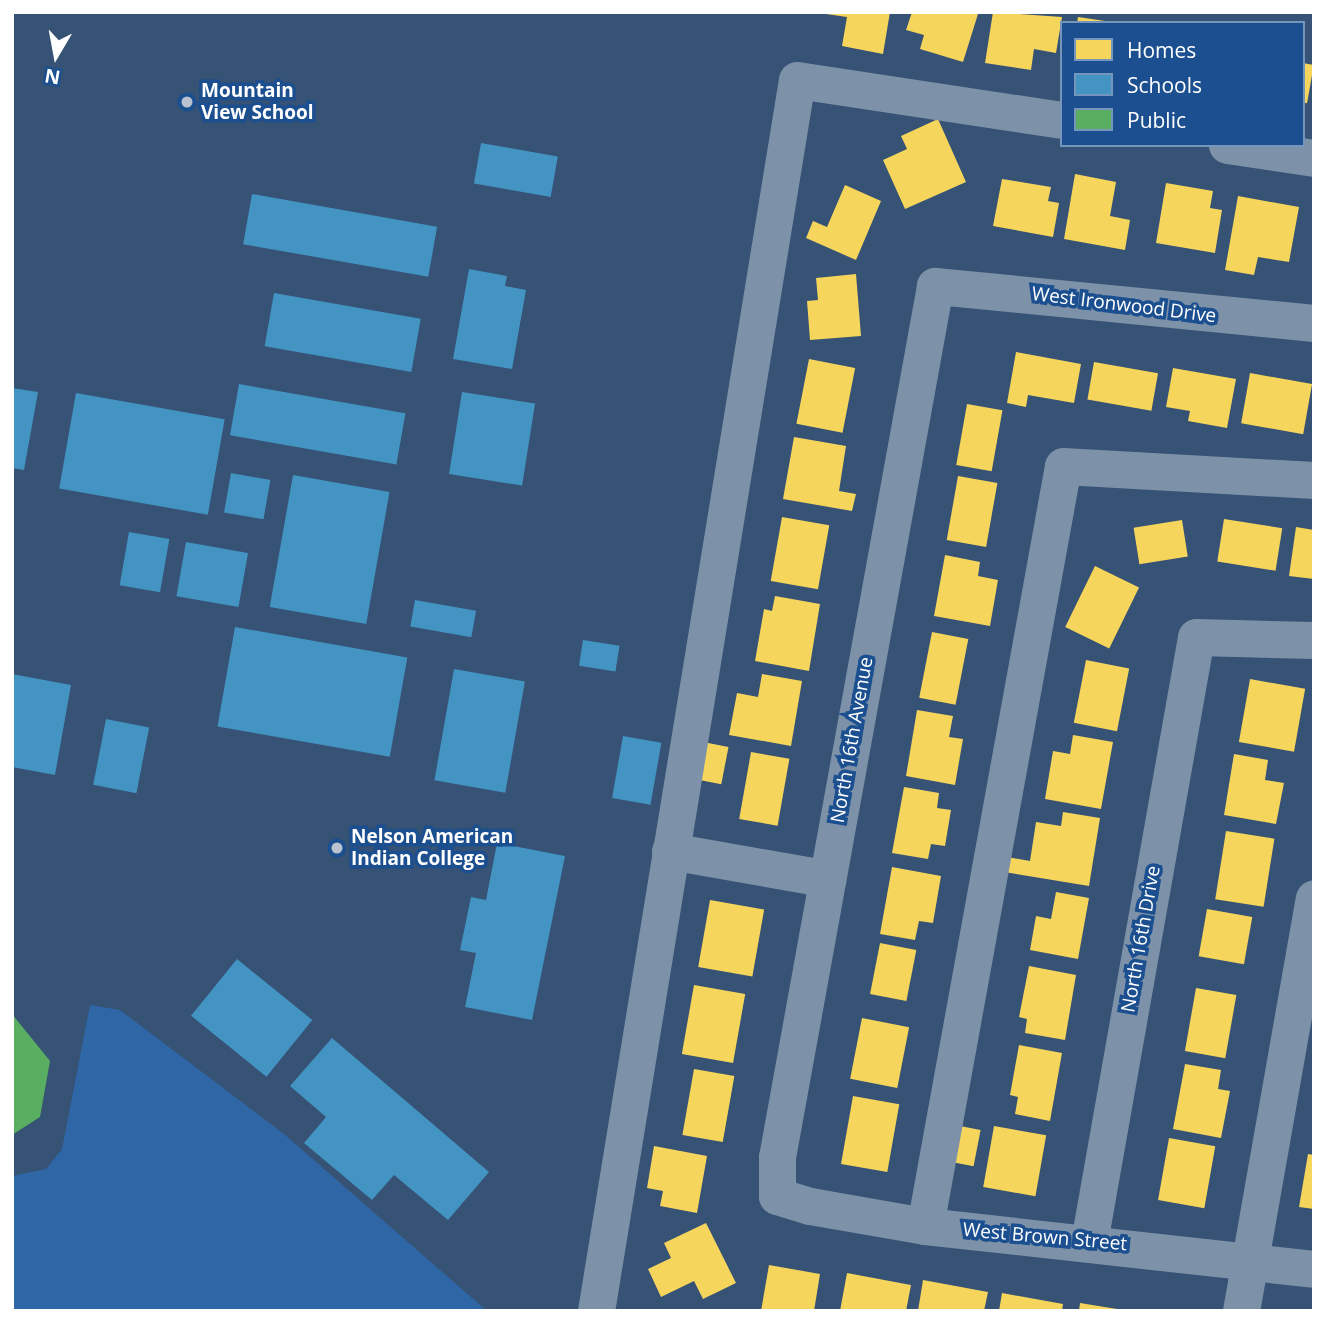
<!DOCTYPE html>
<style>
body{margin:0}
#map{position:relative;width:1326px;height:1323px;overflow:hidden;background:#365274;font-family:"Open Sans",sans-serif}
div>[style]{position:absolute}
.green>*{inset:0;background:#2f66a5}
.homes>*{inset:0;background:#f6d55c;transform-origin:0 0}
.schools>*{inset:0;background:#4393c3;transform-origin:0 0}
.public>*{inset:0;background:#5aae61}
.minor>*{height:37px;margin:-18.5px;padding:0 18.5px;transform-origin:18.5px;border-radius:18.5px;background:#7d92a8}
.dots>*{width:19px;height:19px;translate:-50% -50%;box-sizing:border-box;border:4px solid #1b4f8f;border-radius:50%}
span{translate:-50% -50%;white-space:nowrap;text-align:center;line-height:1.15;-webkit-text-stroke:7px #1b4f8f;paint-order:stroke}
.poi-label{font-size:19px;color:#fff;font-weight:700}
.left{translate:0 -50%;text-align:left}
.street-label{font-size:19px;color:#fff}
.frame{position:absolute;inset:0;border:14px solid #fff;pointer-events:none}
.legend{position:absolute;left:1060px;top:21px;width:245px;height:126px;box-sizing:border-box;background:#1b4f8f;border:2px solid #7695bc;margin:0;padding:9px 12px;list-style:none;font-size:21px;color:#fff}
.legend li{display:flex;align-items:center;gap:14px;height:35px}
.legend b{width:35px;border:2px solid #7695bc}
.north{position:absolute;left:21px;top:21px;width:70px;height:70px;-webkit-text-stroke:5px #1b4f8f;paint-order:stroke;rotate:190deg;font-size:19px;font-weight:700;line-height:28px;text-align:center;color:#fff}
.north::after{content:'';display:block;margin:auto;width:24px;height:32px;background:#fff;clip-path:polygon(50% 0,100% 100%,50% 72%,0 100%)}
</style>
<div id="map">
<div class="green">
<div style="clip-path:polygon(90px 1005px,120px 1010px,284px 1134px,487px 1311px,12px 1311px,12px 1176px,46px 1169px,62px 1149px)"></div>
</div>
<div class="homes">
<div style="clip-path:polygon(890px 12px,883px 54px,842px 46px,847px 17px,826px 14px)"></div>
<div style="clip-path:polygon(912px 12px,978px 14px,963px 62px,920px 49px,924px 35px,906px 30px)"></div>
<div style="clip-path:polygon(993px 12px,1062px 17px,1056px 53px,1034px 49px,1031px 70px,985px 63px)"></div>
<div style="clip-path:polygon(1078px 17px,1105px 21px,1105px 23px,1077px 23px)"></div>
<div style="left:1303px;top:63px;width:11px;height:39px;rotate:10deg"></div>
<div style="clip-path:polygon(938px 119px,966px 182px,905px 209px,883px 160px,907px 149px,901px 136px)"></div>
<div style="clip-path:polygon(1075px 174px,1116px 182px,1110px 216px,1130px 220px,1125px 250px,1064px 239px)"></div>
<div style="clip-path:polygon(1002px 179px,1051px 187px,1048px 201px,1059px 203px,1053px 237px,993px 226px)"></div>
<div style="clip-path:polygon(1166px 183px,1213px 191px,1210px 208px,1222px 210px,1215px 253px,1156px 243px)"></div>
<div style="clip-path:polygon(845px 185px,881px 201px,856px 260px,806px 238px,813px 221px,827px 227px)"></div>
<div style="clip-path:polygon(1238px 196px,1299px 207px,1289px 262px,1258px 257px,1254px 275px,1225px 270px)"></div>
<div style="clip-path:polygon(856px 274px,861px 336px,810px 340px,807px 301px,818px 300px,816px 278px)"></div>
<div style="clip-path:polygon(1016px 352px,1081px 364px,1074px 403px,1028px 395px,1026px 407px,1007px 403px)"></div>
<div style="left:809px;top:359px;width:47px;height:66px;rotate:11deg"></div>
<div style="left:1094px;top:362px;width:65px;height:38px;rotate:10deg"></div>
<div style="clip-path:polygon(1173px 368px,1236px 379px,1227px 428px,1188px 421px,1190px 411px,1166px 407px)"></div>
<div style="left:1250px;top:373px;width:63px;height:51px;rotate:10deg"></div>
<div style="left:967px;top:404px;width:36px;height:62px;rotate:10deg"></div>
<div style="clip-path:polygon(794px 437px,846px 446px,839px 491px,856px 494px,852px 511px,783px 499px)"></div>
<div style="left:958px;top:476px;width:40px;height:65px;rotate:10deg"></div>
<div style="left:782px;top:517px;width:48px;height:65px;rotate:10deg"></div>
<div style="left:1224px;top:519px;width:59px;height:43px;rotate:9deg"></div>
<div style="left:1182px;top:520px;width:37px;height:49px;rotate:81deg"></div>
<div style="clip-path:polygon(1296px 527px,1314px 530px,1314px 579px,1289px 576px)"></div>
<div style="clip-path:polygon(945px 555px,980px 562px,978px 576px,998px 580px,990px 626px,934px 616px)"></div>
<div style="left:1095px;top:566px;width:49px;height:68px;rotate:26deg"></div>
<div style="clip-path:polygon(775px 596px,820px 604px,809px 671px,755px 661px,764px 609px,772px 611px)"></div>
<div style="left:932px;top:632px;width:37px;height:67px;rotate:11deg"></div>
<div style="left:1086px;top:660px;width:44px;height:64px;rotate:11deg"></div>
<div style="clip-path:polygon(762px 674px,802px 681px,791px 746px,729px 735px,737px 693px,758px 697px)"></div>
<div style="left:1250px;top:679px;width:56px;height:64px;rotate:10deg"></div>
<div style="clip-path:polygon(917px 710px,953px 716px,949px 737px,963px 739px,955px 785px,906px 776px)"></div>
<div style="clip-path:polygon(1073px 735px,1113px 742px,1101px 809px,1045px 799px,1053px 751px,1070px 754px)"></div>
<div style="left:703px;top:742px;width:26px;height:38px;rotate:11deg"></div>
<div style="left:751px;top:752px;width:39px;height:68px;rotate:10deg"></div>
<div style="clip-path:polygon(1234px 754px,1268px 760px,1265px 780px,1284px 783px,1276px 824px,1224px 815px)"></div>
<div style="clip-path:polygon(904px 787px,939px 793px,937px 808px,951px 810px,945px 846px,931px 844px,928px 859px,892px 853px)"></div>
<div style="clip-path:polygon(1063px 812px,1100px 818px,1089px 886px,1004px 872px,1007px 857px,1030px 861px,1036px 822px,1061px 826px)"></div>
<div style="left:1226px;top:831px;width:49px;height:69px;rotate:9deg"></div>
<div style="clip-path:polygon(892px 867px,941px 876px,933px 923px,919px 921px,915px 940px,880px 934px)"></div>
<div style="clip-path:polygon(1056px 892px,1089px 898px,1078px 959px,1030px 950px,1036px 916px,1051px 919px)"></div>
<div style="left:710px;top:900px;width:55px;height:68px;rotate:10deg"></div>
<div style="left:1207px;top:909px;width:46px;height:48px;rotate:10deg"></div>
<div style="left:880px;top:943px;width:37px;height:52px;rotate:11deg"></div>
<div style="clip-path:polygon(1029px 966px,1076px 975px,1065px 1040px,1025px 1033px,1027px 1019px,1019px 1017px)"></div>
<div style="left:694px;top:985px;width:52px;height:70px;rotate:10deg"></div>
<div style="left:1196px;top:988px;width:41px;height:64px;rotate:10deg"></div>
<div style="left:862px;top:1018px;width:48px;height:62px;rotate:11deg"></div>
<div style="clip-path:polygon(1019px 1045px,1062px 1053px,1050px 1121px,1015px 1114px,1018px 1097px,1010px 1095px)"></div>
<div style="clip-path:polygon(1185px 1064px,1221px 1070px,1218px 1089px,1230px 1091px,1221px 1138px,1173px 1129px)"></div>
<div style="left:694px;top:1069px;width:41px;height:67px;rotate:10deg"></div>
<div style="left:853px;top:1096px;width:47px;height:69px;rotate:10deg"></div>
<div style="left:960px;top:1126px;width:21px;height:37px;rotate:11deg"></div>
<div style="left:994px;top:1126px;width:53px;height:62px;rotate:10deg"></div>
<div style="left:1169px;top:1138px;width:47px;height:63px;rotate:10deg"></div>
<div style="clip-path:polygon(654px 1146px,707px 1156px,697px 1213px,660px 1206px,663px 1191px,647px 1188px)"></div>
<div style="clip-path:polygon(1308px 1154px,1314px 1155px,1314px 1209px,1299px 1207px)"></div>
<div style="clip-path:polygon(706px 1223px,736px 1283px,703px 1299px,694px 1281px,661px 1297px,648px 1269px,671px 1258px,664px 1243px)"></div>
<div style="clip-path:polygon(769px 1265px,820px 1274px,814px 1311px,761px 1311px)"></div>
<div style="clip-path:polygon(847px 1273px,911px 1285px,906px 1311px,840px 1311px)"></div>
<div style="clip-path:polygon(923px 1280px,988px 1292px,984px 1311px,918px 1311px)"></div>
<div style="clip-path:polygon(1002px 1293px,1063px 1304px,1062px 1311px,999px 1311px)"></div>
<div style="clip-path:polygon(1080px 1303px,1117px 1309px,1117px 1311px,1079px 1311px)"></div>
</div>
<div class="schools">
<div style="left:481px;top:143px;width:78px;height:41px;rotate:10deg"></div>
<div style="left:252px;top:194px;width:188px;height:51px;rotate:10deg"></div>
<div style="clip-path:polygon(469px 269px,507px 276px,505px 286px,526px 290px,512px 369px,453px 359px)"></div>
<div style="left:274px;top:293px;width:149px;height:54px;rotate:10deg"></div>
<div style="left:239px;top:384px;width:169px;height:52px;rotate:10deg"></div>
<div style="clip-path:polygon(12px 388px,38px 392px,24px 470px,12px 468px)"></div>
<div style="left:462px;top:392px;width:74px;height:83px;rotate:9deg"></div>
<div style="left:76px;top:393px;width:151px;height:97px;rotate:10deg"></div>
<div style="left:231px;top:473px;width:40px;height:40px;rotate:10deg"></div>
<div style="left:293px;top:475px;width:98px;height:134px;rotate:10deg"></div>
<div style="left:129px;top:532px;width:41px;height:54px;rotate:10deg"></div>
<div style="left:186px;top:542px;width:63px;height:55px;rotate:10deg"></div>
<div style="left:415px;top:600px;width:62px;height:27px;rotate:10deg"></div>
<div style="left:235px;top:627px;width:175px;height:101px;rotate:10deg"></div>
<div style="left:583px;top:640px;width:37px;height:26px;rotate:9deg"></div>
<div style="left:454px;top:669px;width:72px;height:113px;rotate:10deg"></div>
<div style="clip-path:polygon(12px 674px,71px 685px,55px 775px,12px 767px)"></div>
<div style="left:106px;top:719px;width:44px;height:67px;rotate:11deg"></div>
<div style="left:623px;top:736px;width:39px;height:63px;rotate:10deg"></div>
<div style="clip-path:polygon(497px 843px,565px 856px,532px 1020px,465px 1007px,476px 953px,460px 950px,471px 897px,486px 900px)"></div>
<div style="left:237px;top:959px;width:97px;height:73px;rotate:39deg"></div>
<div style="clip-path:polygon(332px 1038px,489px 1172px,448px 1220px,394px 1175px,372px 1200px,304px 1143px,326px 1117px,290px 1086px)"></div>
</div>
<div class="public">
<div style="clip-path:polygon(12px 1014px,50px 1061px,40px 1117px,12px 1135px)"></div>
</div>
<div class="minor">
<div style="left:1227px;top:145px;width:88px;rotate:8.5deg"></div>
<div style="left:1314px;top:323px;width:381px;rotate:-174.4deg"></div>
<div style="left:935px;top:286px;width:885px;rotate:100.28deg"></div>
<div style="left:777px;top:1157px;width:39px;rotate:90deg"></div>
<div style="left:777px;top:1196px;width:34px;rotate:17deg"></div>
<div style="left:810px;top:1206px;width:117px;rotate:9.9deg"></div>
<div style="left:925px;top:1226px;width:391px;rotate:6.3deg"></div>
<div style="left:670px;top:851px;width:160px;rotate:10deg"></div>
<div style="left:925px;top:1226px;width:772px;rotate:-79.71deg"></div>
<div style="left:1063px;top:466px;width:251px;rotate:3.2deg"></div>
<div style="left:1089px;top:1242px;width:614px;rotate:-79.97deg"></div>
<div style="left:1196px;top:637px;width:118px;rotate:1.5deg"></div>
<div style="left:596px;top:1311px;width:1247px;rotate:-80.73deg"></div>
<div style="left:797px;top:80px;width:268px;rotate:8.6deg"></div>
<div style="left:1241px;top:1311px;width:419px;rotate:-80deg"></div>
</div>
<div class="dots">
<div style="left:187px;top:102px;background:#b9c2ce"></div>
<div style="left:337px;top:848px;background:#b9c2ce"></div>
</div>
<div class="poi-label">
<span class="left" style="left:201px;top:102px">Mountain<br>View School</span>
<span class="left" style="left:351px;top:848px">Nelson American<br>Indian College</span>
</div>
<div class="street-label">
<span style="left:1124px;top:305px;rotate:7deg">West Ironwood Drive</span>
<span style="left:852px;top:740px;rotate:-80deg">North 16th Avenue</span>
<span style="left:1141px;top:939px;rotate:-80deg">North 16th Drive</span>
<span style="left:1045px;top:1237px;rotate:5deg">West Brown Street</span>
</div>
<div class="frame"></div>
<ul class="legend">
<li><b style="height:19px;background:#f6d55c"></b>Homes</li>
<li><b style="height:19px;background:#4393c3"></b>Schools</li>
<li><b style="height:19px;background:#5aae61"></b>Public</li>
</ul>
<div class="north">N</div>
</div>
